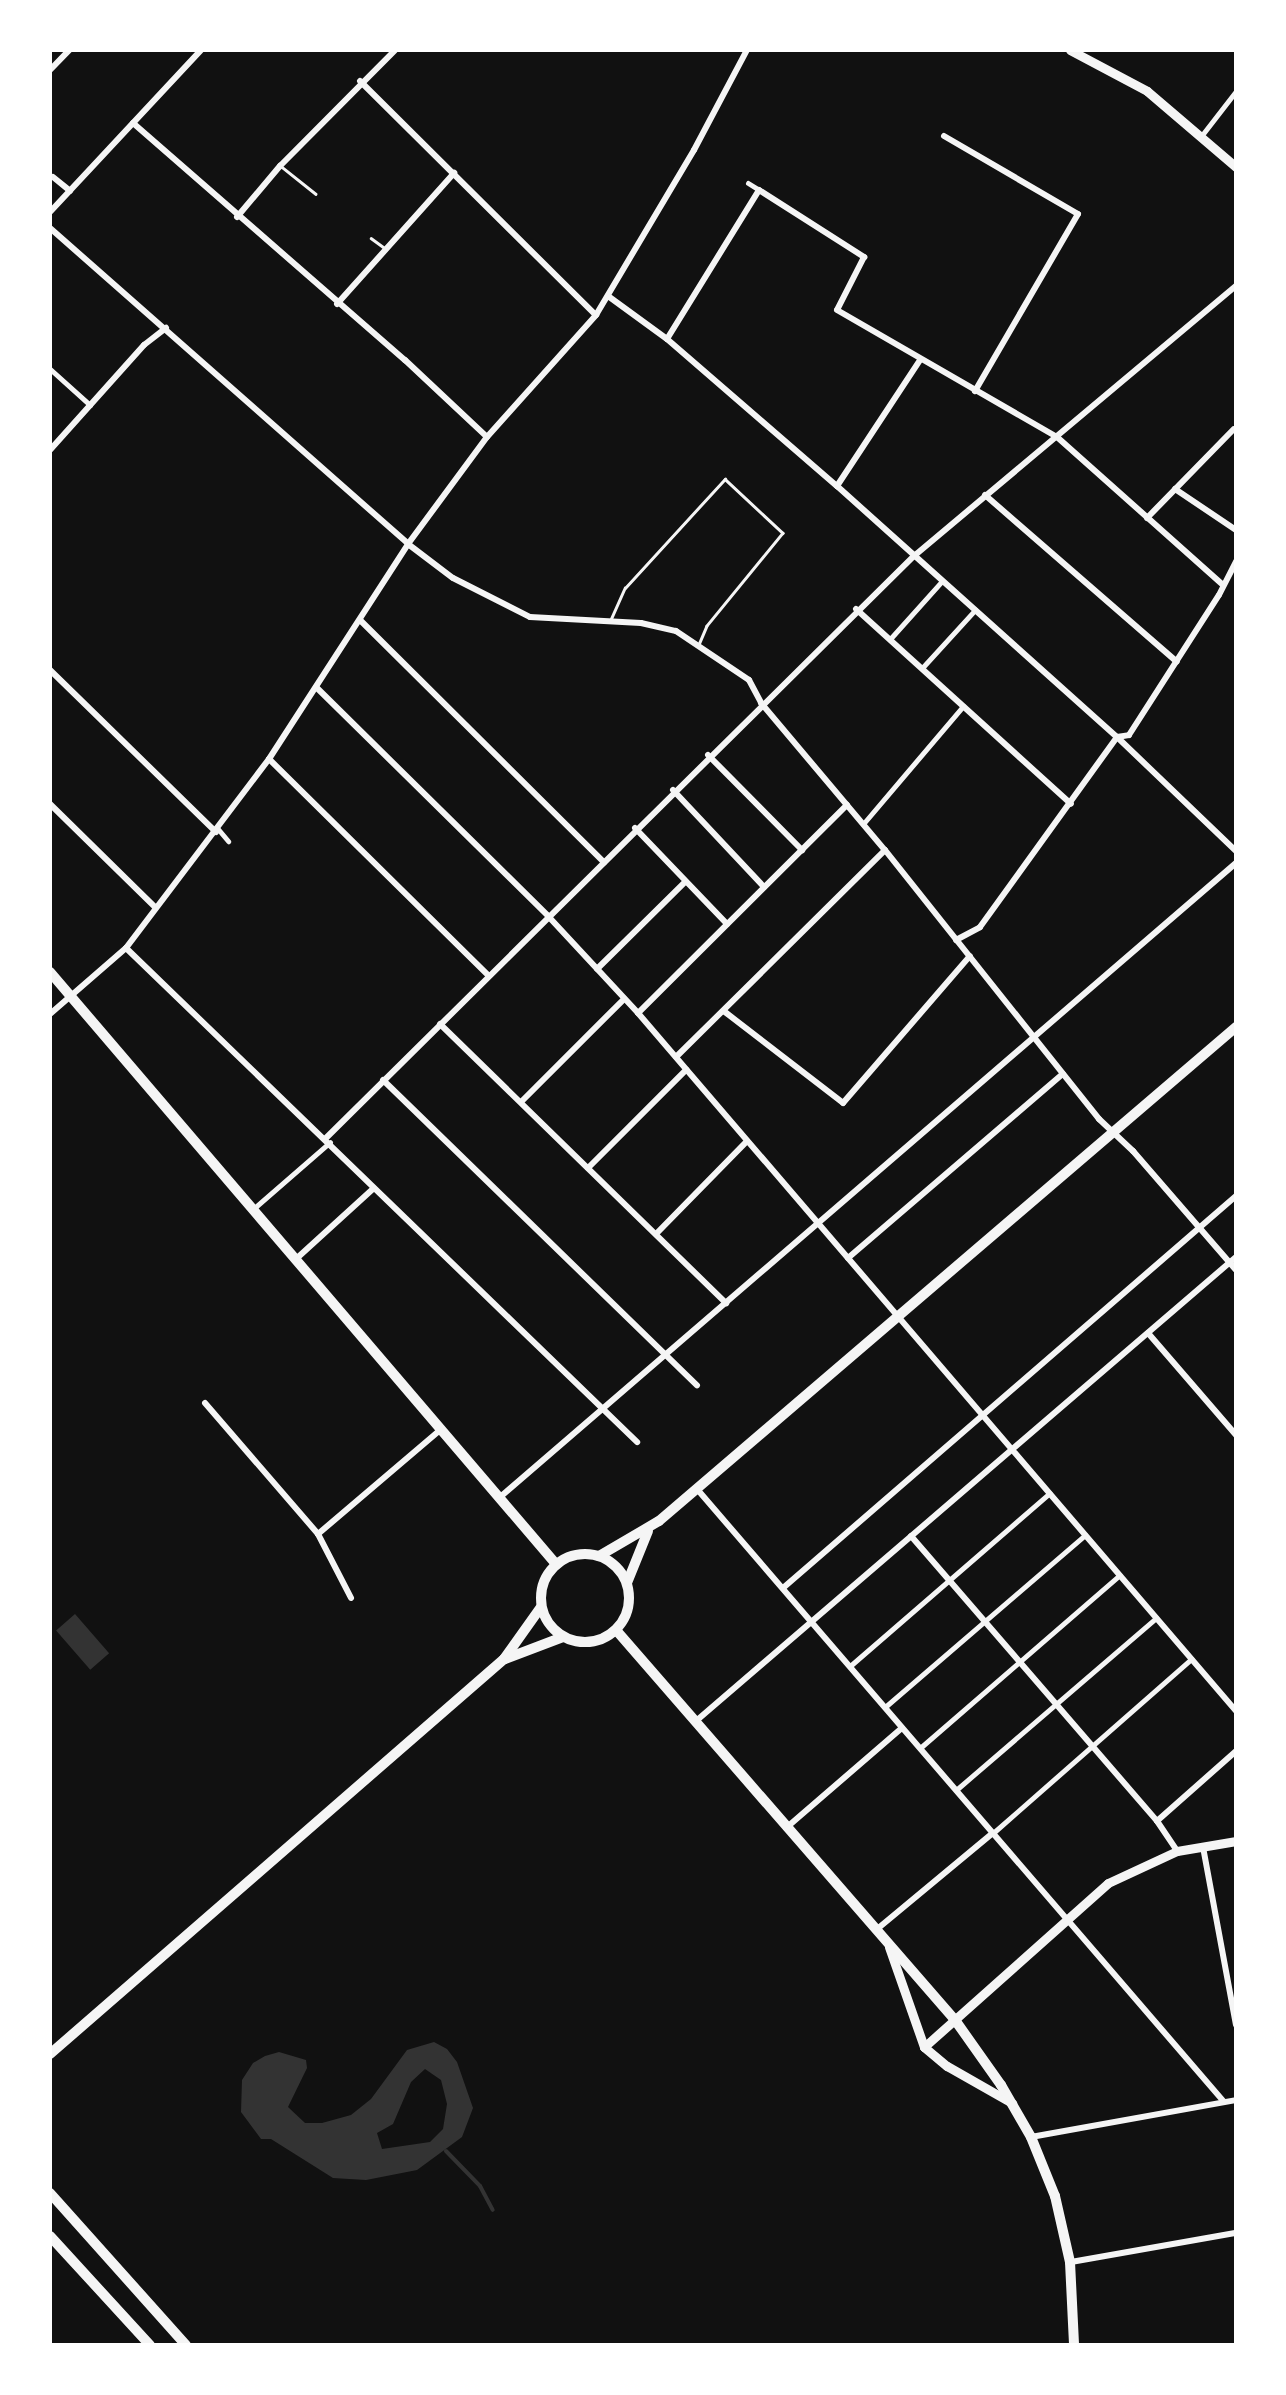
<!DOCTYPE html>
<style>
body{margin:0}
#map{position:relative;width:1286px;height:2395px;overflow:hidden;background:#111;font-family:Barlow,sans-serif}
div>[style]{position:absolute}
.water>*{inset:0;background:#333;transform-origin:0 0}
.stream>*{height:4px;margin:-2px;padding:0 2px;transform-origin:2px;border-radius:2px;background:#333}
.service>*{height:2.5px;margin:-1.25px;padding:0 1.25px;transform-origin:1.25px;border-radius:1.25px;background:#f5f5f5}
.pedestrian>*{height:5px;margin:-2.5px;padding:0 2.5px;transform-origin:2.5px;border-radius:2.5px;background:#f5f5f5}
.minor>*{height:6px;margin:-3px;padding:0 3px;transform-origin:3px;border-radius:3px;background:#f5f5f5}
.secondary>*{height:9px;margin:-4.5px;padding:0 4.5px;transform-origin:4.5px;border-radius:4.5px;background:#f5f5f5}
.primary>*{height:10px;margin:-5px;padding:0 5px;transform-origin:5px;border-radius:5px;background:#f5f5f5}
.primary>.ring{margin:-5px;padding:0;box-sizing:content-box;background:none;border:10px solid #f5f5f5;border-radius:50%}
span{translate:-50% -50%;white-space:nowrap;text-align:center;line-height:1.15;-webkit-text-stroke:10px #fff;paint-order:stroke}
.frame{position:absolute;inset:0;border:52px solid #fff;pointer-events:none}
</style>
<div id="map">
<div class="water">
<div style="left:75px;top:1614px;width:52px;height:25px;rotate:49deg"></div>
<div style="clip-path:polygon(evenodd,434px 2042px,447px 2049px,457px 2062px,473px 2108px,462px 2137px,417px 2170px,366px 2180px,333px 2178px,271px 2139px,261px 2139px,241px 2112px,242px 2080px,253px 2063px,265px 2056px,279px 2052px,306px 2060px,307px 2068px,288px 2107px,305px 2123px,322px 2123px,351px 2115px,371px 2099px,407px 2050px,434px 2042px,425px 2069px,441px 2080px,447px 2104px,443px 2129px,430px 2142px,382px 2149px,377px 2133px,393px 2124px,411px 2082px,425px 2069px)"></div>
</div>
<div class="stream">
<div style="left:446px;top:2151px;width:49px;rotate:45.8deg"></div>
<div style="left:480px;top:2186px;width:27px;rotate:62deg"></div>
</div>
<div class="service">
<div style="left:282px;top:167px;width:43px;rotate:38.5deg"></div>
<div style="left:371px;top:238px;width:19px;rotate:36deg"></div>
<div style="left:610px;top:621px;width:36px;rotate:-66deg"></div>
<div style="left:625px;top:588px;width:148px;rotate:-47.5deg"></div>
<div style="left:725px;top:479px;width:79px;rotate:43deg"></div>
<div style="left:783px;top:533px;width:120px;rotate:129.3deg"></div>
<div style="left:707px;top:626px;width:21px;rotate:113deg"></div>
</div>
<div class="pedestrian">
<div style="left:1202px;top:135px;width:56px;rotate:-52.3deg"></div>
<div style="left:748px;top:183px;width:13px;rotate:32deg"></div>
<div style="left:50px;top:369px;width:54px;rotate:42deg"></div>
<div style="left:890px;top:639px;width:78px;rotate:-48.1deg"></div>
<div style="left:922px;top:668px;width:79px;rotate:-47.6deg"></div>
<div style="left:863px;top:824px;width:155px;rotate:-49.7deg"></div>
<div style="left:218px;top:829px;width:16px;rotate:50deg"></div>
<div style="left:253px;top:1209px;width:102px;rotate:-41deg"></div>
<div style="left:850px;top:1666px;width:264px;rotate:-40.9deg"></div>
<div style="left:885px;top:1707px;width:264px;rotate:-40.7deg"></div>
<div style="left:920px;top:1748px;width:264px;rotate:-40.9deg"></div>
<div style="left:956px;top:1790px;width:264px;rotate:-40.7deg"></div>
<div style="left:993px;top:1833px;width:264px;rotate:-41.3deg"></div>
</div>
<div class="minor">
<div style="left:50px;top:70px;width:28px;rotate:-46deg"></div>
<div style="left:360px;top:81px;width:332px;rotate:44.8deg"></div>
<div style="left:133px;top:123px;width:361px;rotate:41.1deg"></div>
<div style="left:405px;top:360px;width:112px;rotate:43.2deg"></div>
<div style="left:944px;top:136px;width:155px;rotate:30.2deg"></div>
<div style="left:1078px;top:214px;width:205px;rotate:120.2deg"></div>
<div style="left:53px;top:177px;width:22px;rotate:39deg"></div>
<div style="left:50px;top:212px;width:221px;rotate:-47deg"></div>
<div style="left:237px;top:217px;width:67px;rotate:-49.9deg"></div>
<div style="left:280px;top:166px;width:163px;rotate:-45.2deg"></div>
<div style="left:50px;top:228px;width:478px;rotate:41.4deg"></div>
<div style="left:408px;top:544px;width:56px;rotate:37.1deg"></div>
<div style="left:453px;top:578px;width:86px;rotate:26.9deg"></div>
<div style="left:530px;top:617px;width:111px;rotate:3.1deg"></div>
<div style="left:641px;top:623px;width:36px;rotate:13deg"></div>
<div style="left:676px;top:631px;width:88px;rotate:33.9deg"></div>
<div style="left:749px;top:680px;width:26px;rotate:62deg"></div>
<div style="left:761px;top:703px;width:192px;rotate:49.9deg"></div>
<div style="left:885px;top:850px;width:344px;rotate:51.5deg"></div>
<div style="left:1099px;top:1119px;width:47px;rotate:43.3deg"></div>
<div style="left:1133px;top:1151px;width:157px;rotate:49.1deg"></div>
<div style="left:608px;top:296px;width:73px;rotate:36.1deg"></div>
<div style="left:667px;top:339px;width:225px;rotate:40.9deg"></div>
<div style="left:837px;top:486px;width:376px;rotate:41.9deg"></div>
<div style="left:1117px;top:737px;width:165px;rotate:43.8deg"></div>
<div style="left:337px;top:304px;width:176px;rotate:-48.2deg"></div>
<div style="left:667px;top:339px;width:175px;rotate:-58.3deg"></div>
<div style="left:759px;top:190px;width:125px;rotate:32.5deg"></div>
<div style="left:864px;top:257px;width:59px;rotate:117deg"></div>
<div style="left:837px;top:310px;width:254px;rotate:30deg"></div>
<div style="left:1057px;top:437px;width:222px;rotate:41.7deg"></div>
<div style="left:50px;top:450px;width:141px;rotate:-48.2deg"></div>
<div style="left:144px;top:345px;width:28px;rotate:-38deg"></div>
<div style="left:837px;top:486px;width:151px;rotate:-56.6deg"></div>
<div style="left:1175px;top:489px;width:73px;rotate:33.9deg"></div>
<div style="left:985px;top:495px;width:254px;rotate:41deg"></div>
<div style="left:1147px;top:518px;width:124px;rotate:-45.7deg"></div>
<div style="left:856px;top:609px;width:290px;rotate:42.2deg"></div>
<div style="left:360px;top:620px;width:344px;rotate:44.8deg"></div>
<div style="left:50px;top:670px;width:232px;rotate:44.3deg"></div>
<div style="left:316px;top:687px;width:326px;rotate:44.6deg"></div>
<div style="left:548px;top:916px;width:132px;rotate:47.1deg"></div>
<div style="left:638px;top:1013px;width:919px;rotate:49.41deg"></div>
<div style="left:708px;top:755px;width:134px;rotate:45.3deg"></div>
<div style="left:269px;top:759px;width:308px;rotate:44.6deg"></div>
<div style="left:673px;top:790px;width:133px;rotate:46.8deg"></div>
<div style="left:50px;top:804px;width:148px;rotate:44.5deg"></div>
<div style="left:635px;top:828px;width:133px;rotate:46.2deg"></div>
<div style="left:956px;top:940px;width:27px;rotate:-28deg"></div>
<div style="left:980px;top:927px;width:234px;rotate:-54.2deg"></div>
<div style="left:1117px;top:737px;width:12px;rotate:-9deg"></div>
<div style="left:1129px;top:735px;width:166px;rotate:-57.3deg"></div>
<div style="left:1219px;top:595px;width:38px;rotate:-63deg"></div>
<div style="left:126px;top:948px;width:711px;rotate:44.03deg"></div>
<div style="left:597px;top:969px;width:124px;rotate:-44.7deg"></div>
<div style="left:725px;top:1012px;width:149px;rotate:37.6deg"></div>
<div style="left:843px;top:1103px;width:194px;rotate:-49.2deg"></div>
<div style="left:638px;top:1013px;width:295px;rotate:-44.9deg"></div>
<div style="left:50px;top:1014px;width:101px;rotate:-41deg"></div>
<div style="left:126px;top:948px;width:237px;rotate:-52.9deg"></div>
<div style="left:269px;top:759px;width:256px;rotate:-57.1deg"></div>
<div style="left:408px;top:544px;width:133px;rotate:-53.6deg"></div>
<div style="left:487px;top:437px;width:164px;rotate:-48.2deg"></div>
<div style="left:596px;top:315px;width:192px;rotate:-59.3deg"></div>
<div style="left:694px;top:150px;width:113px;rotate:-62.1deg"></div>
<div style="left:440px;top:1024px;width:400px;rotate:44.3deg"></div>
<div style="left:676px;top:1057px;width:294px;rotate:-44.7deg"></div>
<div style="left:383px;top:1080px;width:438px;rotate:44.2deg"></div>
<div style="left:521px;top:1102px;width:146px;rotate:-45deg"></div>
<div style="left:326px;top:1138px;width:827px;rotate:-44.71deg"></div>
<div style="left:914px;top:556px;width:420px;rotate:-40deg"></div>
<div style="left:588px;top:1168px;width:139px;rotate:-45deg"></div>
<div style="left:656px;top:1234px;width:129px;rotate:-45.6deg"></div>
<div style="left:848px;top:1258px;width:283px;rotate:-40.6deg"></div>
<div style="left:296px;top:1259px;width:105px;rotate:-42.3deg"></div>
<div style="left:1148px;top:1333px;width:135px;rotate:49.2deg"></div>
<div style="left:205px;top:1403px;width:173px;rotate:49.2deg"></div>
<div style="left:318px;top:1534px;width:72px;rotate:62.7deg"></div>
<div style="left:697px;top:1489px;width:808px;rotate:49.31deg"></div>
<div style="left:499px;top:1498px;width:973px;rotate:-40.75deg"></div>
<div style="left:318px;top:1534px;width:160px;rotate:-40.4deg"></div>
<div style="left:911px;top:1536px;width:376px;rotate:49.2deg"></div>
<div style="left:1157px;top:1821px;width:36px;rotate:56deg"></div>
<div style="left:783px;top:1588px;width:599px;rotate:-40.87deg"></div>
<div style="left:696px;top:1721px;width:712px;rotate:-40.67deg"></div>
<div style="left:1157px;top:1821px;width:106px;rotate:-41.5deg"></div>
<div style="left:786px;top:1828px;width:153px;rotate:-40.8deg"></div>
<div style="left:1203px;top:1847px;width:181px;rotate:79.5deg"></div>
<div style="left:876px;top:1930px;width:152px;rotate:-39.7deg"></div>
<div style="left:1031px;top:2137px;width:208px;rotate:-10.2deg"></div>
<div style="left:1071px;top:2262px;width:168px;rotate:-10deg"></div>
</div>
<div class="secondary">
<div style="left:1070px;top:50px;width:87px;rotate:28deg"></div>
<div style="left:1147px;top:91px;width:117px;rotate:40.5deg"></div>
<div style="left:889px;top:1947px;width:106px;rotate:70.7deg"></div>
<div style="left:924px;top:2047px;width:30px;rotate:40deg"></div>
<div style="left:947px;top:2066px;width:75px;rotate:29.6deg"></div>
<div style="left:924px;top:2047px;width:246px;rotate:-41.7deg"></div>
<div style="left:1108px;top:1883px;width:76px;rotate:-24.9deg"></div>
<div style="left:1177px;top:1851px;width:60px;rotate:-9.6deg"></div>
</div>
<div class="primary">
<div style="left:50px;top:972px;width:779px;rotate:49.48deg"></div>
<div class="ring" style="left:541px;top:1554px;width:78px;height:78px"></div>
<div style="left:599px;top:1556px;width:69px;rotate:-30.3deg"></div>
<div style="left:659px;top:1521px;width:760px;rotate:-40.57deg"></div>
<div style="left:627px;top:1583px;width:56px;rotate:-68deg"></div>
<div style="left:616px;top:1630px;width:517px;rotate:49deg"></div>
<div style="left:955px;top:2020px;width:80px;rotate:54.7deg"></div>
<div style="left:1001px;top:2085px;width:60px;rotate:60deg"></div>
<div style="left:1031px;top:2137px;width:64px;rotate:67.9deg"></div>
<div style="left:1055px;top:2196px;width:68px;rotate:77.2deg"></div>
<div style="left:1070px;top:2262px;width:83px;rotate:87.2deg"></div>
<div style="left:505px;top:1659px;width:62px;rotate:-20.8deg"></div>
<div style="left:50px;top:2054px;width:602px;rotate:-41.02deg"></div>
<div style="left:504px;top:1659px;width:64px;rotate:-54.6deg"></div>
<div style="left:50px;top:2193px;width:204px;rotate:48.2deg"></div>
<div style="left:50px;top:2236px;width:148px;rotate:47.5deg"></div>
</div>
<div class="frame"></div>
</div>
